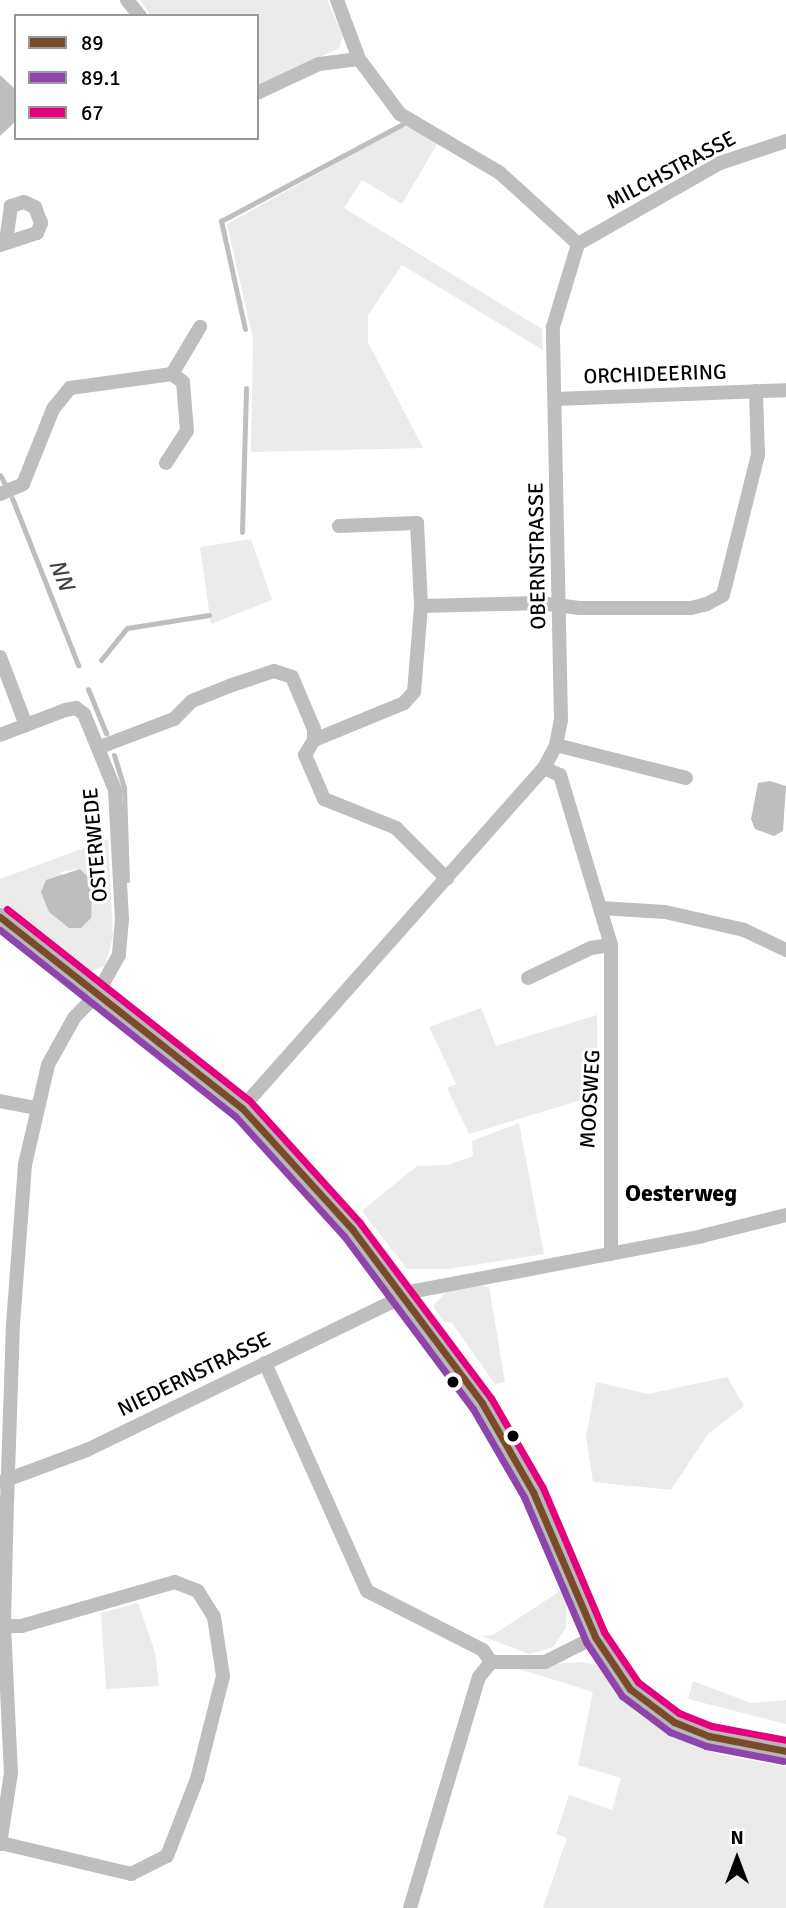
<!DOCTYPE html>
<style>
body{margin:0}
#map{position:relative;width:786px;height:1908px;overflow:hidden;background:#fff;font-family:Signika,sans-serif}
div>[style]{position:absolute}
.green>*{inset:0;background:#ebebeb}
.water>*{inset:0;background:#bebebe}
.stream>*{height:5px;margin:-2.5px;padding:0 2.5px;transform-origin:2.5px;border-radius:2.5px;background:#bebebe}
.street>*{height:14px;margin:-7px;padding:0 7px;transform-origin:7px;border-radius:7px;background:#bebebe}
.secondary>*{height:19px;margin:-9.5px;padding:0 9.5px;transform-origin:9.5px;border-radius:9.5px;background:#b8b8b8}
.bus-1>*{height:7px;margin:-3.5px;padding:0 3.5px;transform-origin:3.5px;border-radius:3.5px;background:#7a4b2a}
.bus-2>*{height:7px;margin:-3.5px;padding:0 3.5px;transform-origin:3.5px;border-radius:3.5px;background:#8e44ad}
.bus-3>*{height:7px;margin:-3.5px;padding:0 3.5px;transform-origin:3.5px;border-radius:3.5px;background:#e5007d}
.dots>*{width:19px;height:19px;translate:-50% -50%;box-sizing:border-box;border:4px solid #fff;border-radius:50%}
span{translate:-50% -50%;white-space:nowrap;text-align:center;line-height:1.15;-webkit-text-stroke:6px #fff;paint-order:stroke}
.street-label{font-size:21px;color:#000}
.water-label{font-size:23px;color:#434343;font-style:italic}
.quarter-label{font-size:24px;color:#000;font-weight:700}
.legend{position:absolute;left:14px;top:14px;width:245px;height:126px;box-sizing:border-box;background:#fff;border:2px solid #999;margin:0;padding:9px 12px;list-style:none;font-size:21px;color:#000}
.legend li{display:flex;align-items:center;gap:14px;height:35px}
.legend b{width:35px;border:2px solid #999}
.north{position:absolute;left:702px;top:1824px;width:70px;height:70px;-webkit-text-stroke:5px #fff;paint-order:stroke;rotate:0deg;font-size:19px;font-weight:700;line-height:28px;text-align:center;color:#000}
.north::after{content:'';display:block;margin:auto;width:24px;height:32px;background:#000;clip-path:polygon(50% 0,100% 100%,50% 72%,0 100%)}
</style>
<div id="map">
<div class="green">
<div style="clip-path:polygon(140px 0,327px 0,343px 36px,339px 48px,257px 86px,257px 16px,151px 16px)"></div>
<div style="clip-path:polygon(406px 125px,437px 144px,402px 204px,362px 180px,344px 208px,542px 329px,543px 350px,402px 265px,368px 315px,368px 342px,423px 448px,251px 452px,253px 339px,227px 224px)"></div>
<div style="clip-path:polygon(251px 539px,272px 600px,211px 624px,200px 547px)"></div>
<div style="clip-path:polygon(evenodd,108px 839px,113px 936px,105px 966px,90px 972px,0 906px,0 879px,108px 839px,80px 869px,93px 882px,92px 911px,60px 872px,80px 869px)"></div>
<div style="clip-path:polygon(481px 1008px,496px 1046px,597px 1015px,598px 1095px,469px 1134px,447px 1088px,456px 1084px,429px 1027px)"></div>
<div style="clip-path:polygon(519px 1123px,544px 1254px,448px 1269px,407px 1269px,362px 1211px,417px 1166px,448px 1165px,473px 1156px,472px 1141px)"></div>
<div style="clip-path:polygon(473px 1285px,489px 1287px,505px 1382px,495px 1384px,452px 1323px,444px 1322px,433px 1306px,446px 1292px)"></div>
<div style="clip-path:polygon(727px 1377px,744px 1406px,708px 1434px,671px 1490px,593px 1482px,586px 1437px,596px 1382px,648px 1394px)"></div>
<div style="clip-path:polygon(563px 1589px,567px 1599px,566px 1628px,553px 1647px,530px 1654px,481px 1636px,493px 1635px)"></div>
<div style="clip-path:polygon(138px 1603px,155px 1652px,159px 1686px,106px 1689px,101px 1613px)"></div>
<div style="clip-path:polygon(579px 1662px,598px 1665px,636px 1712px,667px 1733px,717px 1754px,786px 1767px,786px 1908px,543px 1908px,567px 1838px,556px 1834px,569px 1795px,612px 1810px,621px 1778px,578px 1765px,593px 1692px,513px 1667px)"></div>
<div style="clip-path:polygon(693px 1681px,751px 1703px,786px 1700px,786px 1724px,688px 1699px)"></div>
</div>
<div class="water">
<div style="clip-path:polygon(0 75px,16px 90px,16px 121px,0 136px)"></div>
<div style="clip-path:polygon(770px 781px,786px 786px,783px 831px,774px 836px,755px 829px,751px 819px,758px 783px)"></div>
<div style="clip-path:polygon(80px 869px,93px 882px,91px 918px,81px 928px,69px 928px,49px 912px,41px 892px,46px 880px)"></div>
</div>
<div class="stream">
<div style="left:245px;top:329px;width:111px;rotate:-102.5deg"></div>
<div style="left:221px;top:221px;width:206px;rotate:-28.1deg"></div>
<div style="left:0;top:475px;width:10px;rotate:61deg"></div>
<div style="left:12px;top:498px;width:180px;rotate:68.4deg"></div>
<div style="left:242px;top:532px;width:144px;rotate:-88.4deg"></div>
<div style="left:101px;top:660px;width:41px;rotate:-50.9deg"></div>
<div style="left:127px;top:628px;width:83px;rotate:-9deg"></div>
<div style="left:88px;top:689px;width:48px;rotate:67.8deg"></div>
<div style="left:114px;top:755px;width:34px;rotate:73deg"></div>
<div style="left:124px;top:787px;width:93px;rotate:88.2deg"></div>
</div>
<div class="street">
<div style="left:127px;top:0;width:21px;rotate:51deg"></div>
<div style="left:337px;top:0;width:63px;rotate:69.6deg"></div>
<div style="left:359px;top:59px;width:69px;rotate:53.3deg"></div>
<div style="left:400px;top:114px;width:116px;rotate:30.5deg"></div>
<div style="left:500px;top:173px;width:105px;rotate:42.3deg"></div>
<div style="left:257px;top:93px;width:68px;rotate:-25.1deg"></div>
<div style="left:319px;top:64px;width:40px;rotate:-7.1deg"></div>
<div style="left:578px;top:244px;width:163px;rotate:-29.7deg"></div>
<div style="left:720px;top:163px;width:70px;rotate:-18.4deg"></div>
<div style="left:0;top:245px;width:39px;rotate:-18deg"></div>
<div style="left:37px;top:233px;width:11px;rotate:-68deg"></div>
<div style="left:41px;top:223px;width:17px;rotate:-111deg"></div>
<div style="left:35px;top:207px;width:12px;rotate:-156deg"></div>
<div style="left:24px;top:202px;width:14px;rotate:163deg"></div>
<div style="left:11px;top:206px;width:35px;rotate:98deg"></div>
<div style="left:555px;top:399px;width:231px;rotate:-2.2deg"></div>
<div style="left:166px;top:463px;width:38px;rotate:-57deg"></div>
<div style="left:187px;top:431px;width:49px;rotate:-94.7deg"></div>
<div style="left:183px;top:382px;width:14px;rotate:-144deg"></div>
<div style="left:172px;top:374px;width:55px;rotate:-59.2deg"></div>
<div style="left:0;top:494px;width:25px;rotate:-23deg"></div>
<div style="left:23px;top:484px;width:81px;rotate:-68.2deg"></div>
<div style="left:53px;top:409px;width:27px;rotate:-51deg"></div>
<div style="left:70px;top:388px;width:103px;rotate:-7.8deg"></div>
<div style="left:339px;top:526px;width:78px;rotate:-2.2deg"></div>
<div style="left:417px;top:523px;width:83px;rotate:87.2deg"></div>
<div style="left:421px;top:606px;width:119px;rotate:-1.4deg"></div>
<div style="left:540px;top:603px;width:40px;rotate:7.1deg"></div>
<div style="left:580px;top:608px;width:111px"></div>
<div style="left:691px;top:608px;width:16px;rotate:-14deg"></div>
<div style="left:707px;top:604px;width:18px;rotate:-29deg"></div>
<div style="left:723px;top:595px;width:144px;rotate:-76deg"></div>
<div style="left:758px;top:455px;width:64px;rotate:-91.8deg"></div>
<div style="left:0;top:657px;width:73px;rotate:69.1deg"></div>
<div style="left:0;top:735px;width:70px;rotate:-21deg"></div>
<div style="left:65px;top:710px;width:11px;rotate:-10deg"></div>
<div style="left:76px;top:708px;width:10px;rotate:37deg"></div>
<div style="left:84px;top:714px;width:82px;rotate:67.8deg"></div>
<div style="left:115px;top:790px;width:129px;rotate:86.9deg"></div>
<div style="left:122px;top:919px;width:36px;rotate:95deg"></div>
<div style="left:119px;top:955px;width:45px;rotate:119.4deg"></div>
<div style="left:97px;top:994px;width:33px;rotate:134deg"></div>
<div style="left:74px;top:1018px;width:54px;rotate:119deg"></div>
<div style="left:48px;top:1065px;width:103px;rotate:103deg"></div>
<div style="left:25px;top:1165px;width:158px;rotate:94.3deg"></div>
<div style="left:13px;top:1323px;width:177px;rotate:91.9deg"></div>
<div style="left:7px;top:1500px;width:126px;rotate:91.4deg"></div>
<div style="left:4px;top:1626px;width:147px;rotate:87.3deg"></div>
<div style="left:11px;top:1773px;width:72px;rotate:98.8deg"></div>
<div style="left:314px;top:740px;width:97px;rotate:-22.3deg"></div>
<div style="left:404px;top:703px;width:15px;rotate:-48deg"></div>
<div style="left:414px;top:692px;width:86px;rotate:-85.3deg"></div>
<div style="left:556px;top:745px;width:134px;rotate:14.2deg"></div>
<div style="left:100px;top:747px;width:79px;rotate:-20.7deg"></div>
<div style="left:174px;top:719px;width:25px;rotate:-45deg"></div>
<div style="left:192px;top:701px;width:43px;rotate:-21.8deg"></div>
<div style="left:232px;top:685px;width:44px;rotate:-18.4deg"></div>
<div style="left:274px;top:671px;width:19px;rotate:18deg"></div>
<div style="left:292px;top:677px;width:56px;rotate:67.1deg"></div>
<div style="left:314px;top:729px;width:11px;rotate:90deg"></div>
<div style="left:314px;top:740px;width:17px;rotate:121deg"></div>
<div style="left:305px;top:755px;width:48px;rotate:66.6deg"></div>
<div style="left:324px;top:799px;width:78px;rotate:21.9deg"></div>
<div style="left:396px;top:828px;width:72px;rotate:45deg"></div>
<div style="left:544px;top:768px;width:17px;rotate:24deg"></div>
<div style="left:560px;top:775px;width:177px;rotate:73.3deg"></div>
<div style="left:611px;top:945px;width:309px;rotate:90deg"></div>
<div style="left:601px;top:908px;width:64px;rotate:3.6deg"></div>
<div style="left:665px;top:912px;width:81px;rotate:12.8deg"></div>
<div style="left:744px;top:930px;width:47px;rotate:25.5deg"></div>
<div style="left:528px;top:978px;width:70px;rotate:-25.5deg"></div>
<div style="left:591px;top:948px;width:20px;rotate:-9deg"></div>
<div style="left:0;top:1101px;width:38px;rotate:11deg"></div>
<div style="left:242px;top:1108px;width:455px;rotate:-48.4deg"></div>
<div style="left:544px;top:768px;width:26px;rotate:-62deg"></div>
<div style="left:556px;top:745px;width:25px;rotate:-79deg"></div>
<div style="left:561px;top:720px;width:393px;rotate:-91.2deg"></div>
<div style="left:553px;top:327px;width:87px;rotate:-73.2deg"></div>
<div style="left:265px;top:1363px;width:250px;rotate:65.9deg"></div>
<div style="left:367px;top:1591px;width:130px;rotate:27deg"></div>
<div style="left:483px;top:1650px;width:14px;rotate:56deg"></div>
<div style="left:1px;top:1482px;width:92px;rotate:-20.4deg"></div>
<div style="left:87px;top:1450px;width:365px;rotate:-25.9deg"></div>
<div style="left:415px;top:1291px;width:292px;rotate:-10.8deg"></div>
<div style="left:702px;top:1236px;width:87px;rotate:-14deg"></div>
<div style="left:1px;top:1843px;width:134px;rotate:13.4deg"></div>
<div style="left:131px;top:1874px;width:40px;rotate:-26.6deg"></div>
<div style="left:167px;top:1856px;width:83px;rotate:-68.7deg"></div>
<div style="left:197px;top:1779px;width:106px;rotate:-75.8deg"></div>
<div style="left:223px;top:1676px;width:60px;rotate:-98.7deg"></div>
<div style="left:214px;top:1617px;width:31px;rotate:-122deg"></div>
<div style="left:198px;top:1591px;width:25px;rotate:-159deg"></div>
<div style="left:175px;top:1582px;width:159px;rotate:164deg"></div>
<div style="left:22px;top:1626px;width:18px;rotate:180deg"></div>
<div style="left:410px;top:1908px;width:241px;rotate:-73.4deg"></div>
<div style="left:479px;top:1677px;width:19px;rotate:-51deg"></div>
<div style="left:491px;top:1662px;width:54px"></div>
<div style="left:545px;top:1662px;width:56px;rotate:-26.6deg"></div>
</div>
<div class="secondary">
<div style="left:0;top:917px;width:308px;rotate:38.3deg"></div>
<div style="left:242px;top:1108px;width:164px;rotate:47.7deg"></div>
<div style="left:352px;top:1229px;width:217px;rotate:53.2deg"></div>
<div style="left:482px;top:1403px;width:103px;rotate:60.2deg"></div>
<div style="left:533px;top:1492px;width:158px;rotate:66.8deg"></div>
<div style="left:595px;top:1637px;width:63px;rotate:56.1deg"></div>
<div style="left:630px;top:1689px;width:55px;rotate:36.9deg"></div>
<div style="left:674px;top:1722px;width:38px;rotate:22deg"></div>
<div style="left:709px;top:1736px;width:78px;rotate:11deg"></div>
</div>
<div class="bus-1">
<div style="left:0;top:917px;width:308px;rotate:38.3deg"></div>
<div style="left:242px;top:1108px;width:164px;rotate:47.7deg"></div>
<div style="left:352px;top:1229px;width:217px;rotate:53.2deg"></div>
<div style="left:482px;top:1403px;width:103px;rotate:60.2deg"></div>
<div style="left:533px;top:1492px;width:158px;rotate:66.8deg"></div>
<div style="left:595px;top:1637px;width:63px;rotate:56.1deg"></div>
<div style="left:630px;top:1689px;width:55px;rotate:36.9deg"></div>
<div style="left:674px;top:1722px;width:38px;rotate:22deg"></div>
<div style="left:709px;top:1736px;width:78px;rotate:11deg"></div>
</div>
<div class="bus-2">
<div style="left:0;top:930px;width:300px;rotate:38.4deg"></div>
<div style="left:235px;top:1116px;width:162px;rotate:47.8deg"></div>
<div style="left:344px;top:1236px;width:216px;rotate:53.3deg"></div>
<div style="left:473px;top:1409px;width:102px;rotate:59.9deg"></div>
<div style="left:524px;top:1497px;width:158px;rotate:66.8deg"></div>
<div style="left:586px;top:1642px;width:65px;rotate:56.3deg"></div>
<div style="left:622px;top:1696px;width:60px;rotate:36.9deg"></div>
<div style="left:670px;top:1732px;width:39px;rotate:21deg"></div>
<div style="left:706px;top:1746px;width:79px;rotate:10.9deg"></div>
</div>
<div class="bus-3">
<div style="left:7px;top:909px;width:308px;rotate:38.3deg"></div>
<div style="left:249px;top:1100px;width:166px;rotate:47.9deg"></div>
<div style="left:360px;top:1223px;width:219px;rotate:53.2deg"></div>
<div style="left:491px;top:1398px;width:104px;rotate:60deg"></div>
<div style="left:543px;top:1488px;width:156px;rotate:67deg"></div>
<div style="left:604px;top:1632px;width:60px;rotate:55.8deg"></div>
<div style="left:638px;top:1682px;width:51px;rotate:37.1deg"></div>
<div style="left:679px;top:1713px;width:35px;rotate:22deg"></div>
<div style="left:712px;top:1726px;width:75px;rotate:10.7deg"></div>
</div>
<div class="dots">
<div style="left:453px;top:1382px;background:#000"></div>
<div style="left:513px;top:1436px;background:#000"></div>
</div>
<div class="street-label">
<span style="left:671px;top:170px;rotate:-28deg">MILCHSTRASSE</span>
<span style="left:655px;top:374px;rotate:-2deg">ORCHIDEERING</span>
<span style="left:537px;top:556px;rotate:-91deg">OBERNSTRASSE</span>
<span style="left:95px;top:845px;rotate:-95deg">OSTERWEDE</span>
<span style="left:590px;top:1099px;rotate:-87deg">MOOSWEG</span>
<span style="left:194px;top:1374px;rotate:-26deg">NIEDERNSTRASSE</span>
</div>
<div class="water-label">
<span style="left:61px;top:575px;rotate:68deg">NN</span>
</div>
<div class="quarter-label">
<span style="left:681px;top:1194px">Oesterweg</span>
</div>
<ul class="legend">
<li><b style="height:9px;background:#7a4b2a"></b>89</li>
<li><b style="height:9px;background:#8e44ad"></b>89.1</li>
<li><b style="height:9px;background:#e5007d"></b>67</li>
</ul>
<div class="north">N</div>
</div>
